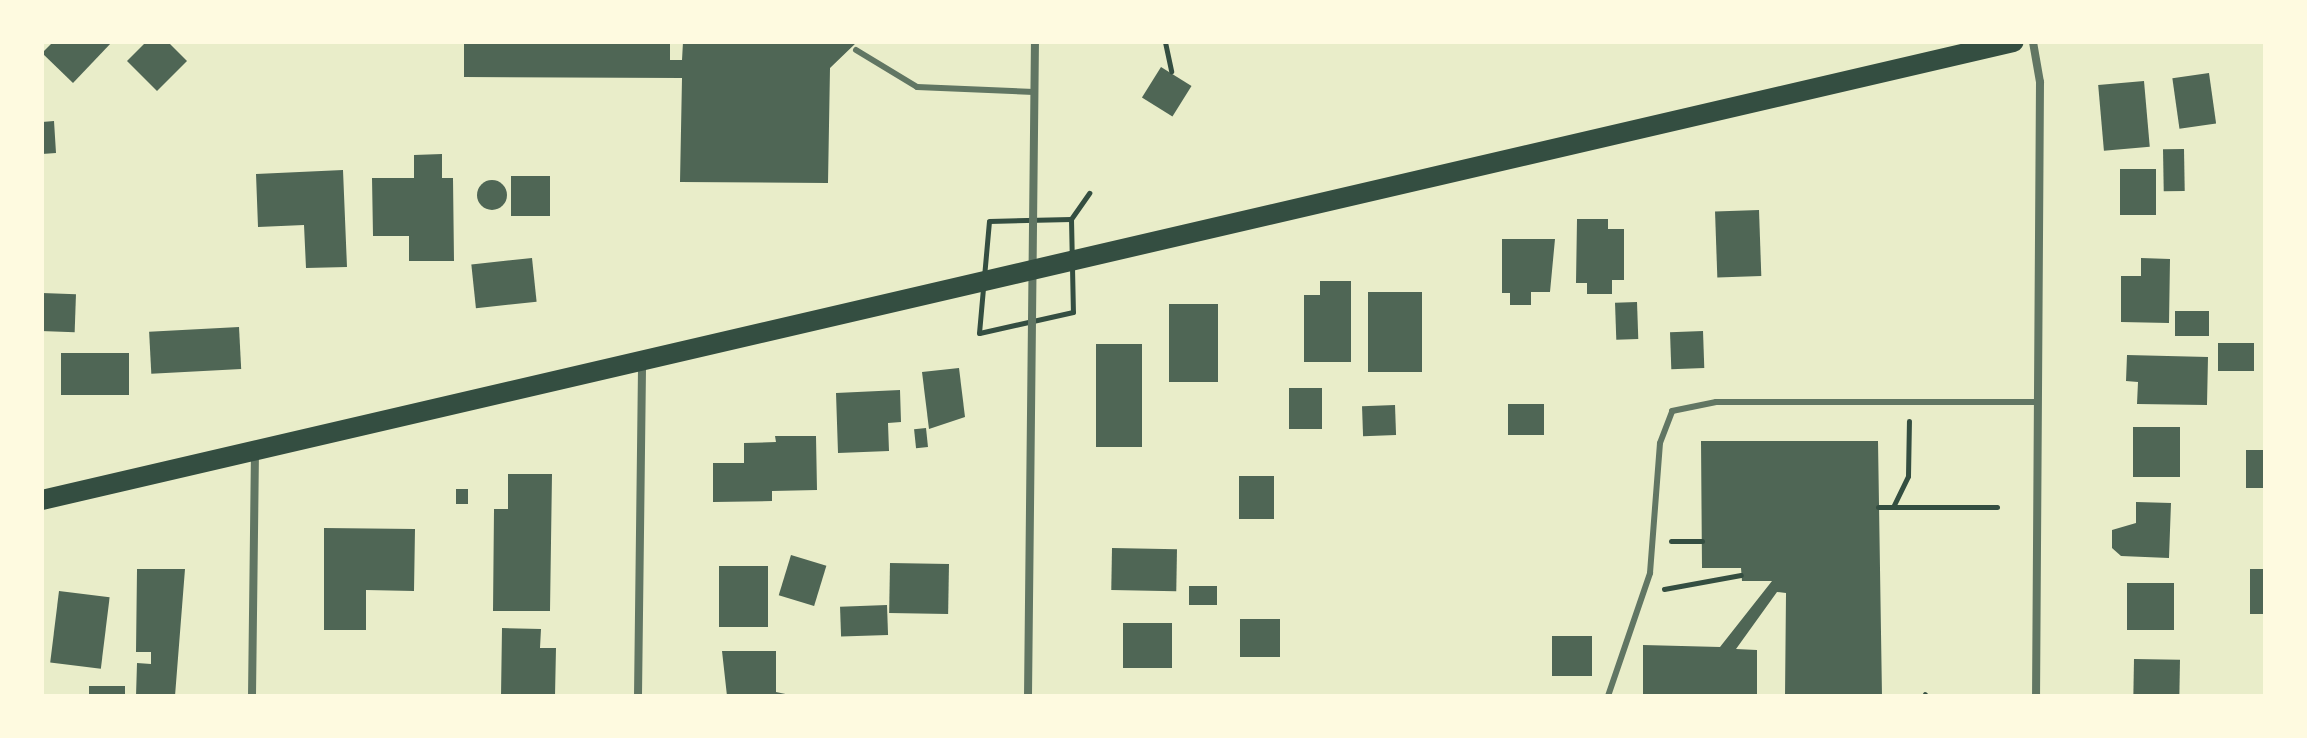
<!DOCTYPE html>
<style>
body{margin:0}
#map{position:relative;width:2307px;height:738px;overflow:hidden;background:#e9edc9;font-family:"PT Sans",sans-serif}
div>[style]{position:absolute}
.building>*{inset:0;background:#4f6655;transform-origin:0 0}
.round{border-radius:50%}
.path>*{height:5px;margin:-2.5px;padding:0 2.5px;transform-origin:2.5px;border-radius:2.5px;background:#344e41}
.service>*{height:6px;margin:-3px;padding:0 3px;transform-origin:3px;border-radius:3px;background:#617663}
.minor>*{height:8px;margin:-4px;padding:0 4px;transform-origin:4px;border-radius:4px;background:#617663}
.primary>*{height:20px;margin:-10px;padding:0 10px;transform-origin:10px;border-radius:10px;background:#344e41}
span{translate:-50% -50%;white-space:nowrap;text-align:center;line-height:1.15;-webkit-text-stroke:8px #fefae0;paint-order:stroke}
.frame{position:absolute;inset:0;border:44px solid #fefae0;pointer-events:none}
</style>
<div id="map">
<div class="building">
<div style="clip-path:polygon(53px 42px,112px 42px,73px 83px,42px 53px)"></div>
<div style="clip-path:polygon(146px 42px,168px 42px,187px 61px,157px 91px,127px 61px)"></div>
<div style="clip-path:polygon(464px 42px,670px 42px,670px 60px,682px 60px,683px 42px,857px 42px,830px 68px,828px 183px,680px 182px,682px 78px,464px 77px)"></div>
<div style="left:1161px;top:67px;width:36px;height:36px;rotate:32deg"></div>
<div style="left:2209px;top:73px;width:51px;height:37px;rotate:82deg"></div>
<div style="left:2144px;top:81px;width:66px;height:46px;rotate:85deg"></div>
<div style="clip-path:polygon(54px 121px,56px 153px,42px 154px,42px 122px)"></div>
<div style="left:2184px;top:149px;width:42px;height:21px;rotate:89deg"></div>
<div style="clip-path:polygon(442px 154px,442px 178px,453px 178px,454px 261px,409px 261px,409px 236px,373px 236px,372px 178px,414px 178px,414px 155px)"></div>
<div style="left:2120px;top:169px;width:36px;height:46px"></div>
<div style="clip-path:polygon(343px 170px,347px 267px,306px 268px,304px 225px,258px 227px,256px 174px)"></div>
<div style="left:511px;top:176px;width:39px;height:40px"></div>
<div class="round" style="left:477px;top:180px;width:30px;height:30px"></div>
<div style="left:1759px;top:210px;width:66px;height:44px;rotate:88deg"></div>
<div style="clip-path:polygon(1577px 219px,1608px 219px,1608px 229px,1624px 229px,1624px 280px,1612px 280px,1612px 294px,1587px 294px,1587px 283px,1576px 283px)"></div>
<div style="clip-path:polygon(1502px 239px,1555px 239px,1550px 292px,1531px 292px,1531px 305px,1510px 305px,1510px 293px,1502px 293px)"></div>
<div style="left:532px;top:258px;width:44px;height:61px;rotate:84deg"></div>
<div style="clip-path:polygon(2141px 258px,2170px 259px,2169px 323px,2121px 322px,2121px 276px,2141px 276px)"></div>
<div style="clip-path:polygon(1320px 281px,1351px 281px,1351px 362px,1304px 362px,1304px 295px,1320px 295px)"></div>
<div style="left:1368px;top:292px;width:54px;height:80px"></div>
<div style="left:42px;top:293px;width:34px;height:38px;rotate:2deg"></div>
<div style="left:1637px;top:302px;width:37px;height:22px;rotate:88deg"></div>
<div style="left:1169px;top:304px;width:49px;height:78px"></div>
<div style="left:2175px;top:311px;width:34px;height:25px"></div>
<div style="left:239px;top:327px;width:42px;height:90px;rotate:87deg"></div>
<div style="left:1703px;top:331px;width:37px;height:33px;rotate:88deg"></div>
<div style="left:2218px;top:343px;width:36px;height:28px"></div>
<div style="left:1096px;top:344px;width:46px;height:103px"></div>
<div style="left:61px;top:353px;width:68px;height:42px"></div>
<div style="clip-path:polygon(2127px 355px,2208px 357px,2207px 405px,2137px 404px,2138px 382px,2126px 381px)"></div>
<div style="clip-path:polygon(959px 368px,965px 417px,929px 429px,922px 372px)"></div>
<div style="left:1289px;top:388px;width:33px;height:41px"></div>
<div style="clip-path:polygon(900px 390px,901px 422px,888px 423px,889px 451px,838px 453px,836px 393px)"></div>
<div style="left:1544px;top:404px;width:31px;height:36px;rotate:90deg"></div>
<div style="left:1395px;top:405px;width:30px;height:33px;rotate:88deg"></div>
<div style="left:2133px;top:427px;width:47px;height:50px"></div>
<div style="left:926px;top:428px;width:19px;height:12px;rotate:84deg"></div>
<div style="clip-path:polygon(775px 436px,816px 436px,817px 490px,772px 491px,772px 501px,713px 502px,713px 463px,744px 463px,744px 443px,776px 442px)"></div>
<div style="clip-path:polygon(1701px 441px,1878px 441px,1882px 696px,1785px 696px,1786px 593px,1777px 592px,1736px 649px,1757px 650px,1757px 696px,1643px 696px,1643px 645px,1720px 647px,1772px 581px,1742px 581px,1741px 568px,1702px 568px)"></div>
<div style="left:2246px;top:450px;width:19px;height:38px"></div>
<div style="clip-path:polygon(508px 474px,552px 474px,550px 611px,493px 611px,494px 509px,508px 509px)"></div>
<div style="left:1239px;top:476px;width:35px;height:43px"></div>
<div style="left:456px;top:489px;width:12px;height:15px"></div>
<div style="clip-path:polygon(2136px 502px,2171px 503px,2169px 558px,2121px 556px,2112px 548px,2112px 530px,2136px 523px)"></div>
<div style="clip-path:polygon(324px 528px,415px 529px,414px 591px,366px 590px,366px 630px,324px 630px)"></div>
<div style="left:1112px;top:548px;width:65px;height:42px;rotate:1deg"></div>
<div style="left:791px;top:555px;width:37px;height:42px;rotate:17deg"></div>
<div style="left:890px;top:563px;width:59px;height:50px;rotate:1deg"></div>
<div style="left:719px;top:566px;width:49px;height:61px"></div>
<div style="clip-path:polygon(137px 569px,185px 569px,175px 696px,136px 696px,137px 663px,151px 664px,151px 652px,136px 652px)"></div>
<div style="left:2250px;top:569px;width:15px;height:45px"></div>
<div style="left:2127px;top:583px;width:47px;height:47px"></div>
<div style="left:1189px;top:586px;width:28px;height:19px"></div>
<div style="left:59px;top:591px;width:51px;height:72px;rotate:7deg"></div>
<div style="left:887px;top:605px;width:30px;height:47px;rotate:88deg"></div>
<div style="left:1240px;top:619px;width:40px;height:38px"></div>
<div style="left:1123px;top:623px;width:49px;height:45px"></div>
<div style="clip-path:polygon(502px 628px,541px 629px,540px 648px,556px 648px,555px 696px,501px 696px)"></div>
<div style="left:1552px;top:636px;width:40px;height:40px"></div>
<div style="clip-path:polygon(722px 651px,776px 651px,776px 692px,795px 696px,727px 696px)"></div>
<div style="left:2134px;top:659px;width:46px;height:37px;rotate:1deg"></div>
<div style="left:125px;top:686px;width:10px;height:36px;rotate:90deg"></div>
</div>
<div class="path">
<div style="left:1165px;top:42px;width:30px;rotate:78deg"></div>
<div style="left:1071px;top:219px;width:93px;rotate:88.8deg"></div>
<div style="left:1073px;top:312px;width:96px;rotate:167.4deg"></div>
<div style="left:979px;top:333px;width:112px;rotate:-84.9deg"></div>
<div style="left:989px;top:221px;width:82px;rotate:-1.4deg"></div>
<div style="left:1071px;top:219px;width:32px;rotate:-55deg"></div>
<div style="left:1878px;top:507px;width:119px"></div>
<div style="left:1893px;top:507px;width:34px;rotate:-64deg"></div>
<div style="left:1908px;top:476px;width:55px;rotate:-89deg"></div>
<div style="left:1671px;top:541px;width:31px"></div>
<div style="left:1664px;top:589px;width:78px;rotate:-10.3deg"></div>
<div style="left:1924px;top:696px;width:2px;rotate:-63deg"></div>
</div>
<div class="service">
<div style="left:856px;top:50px;width:71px;rotate:31.2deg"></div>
<div style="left:917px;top:87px;width:117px;rotate:2.4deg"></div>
<div style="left:1608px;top:696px;width:130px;rotate:-71.1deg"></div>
<div style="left:1650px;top:573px;width:130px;rotate:-85.6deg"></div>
<div style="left:1660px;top:443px;width:34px;rotate:-69deg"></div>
<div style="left:1672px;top:411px;width:45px;rotate:-11.6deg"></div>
<div style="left:1716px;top:402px;width:321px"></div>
</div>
<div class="minor">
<div style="left:2033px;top:42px;width:41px;rotate:80.1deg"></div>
<div style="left:2040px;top:82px;width:614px;rotate:90.37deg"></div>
<div style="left:252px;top:696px;width:244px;rotate:-89.3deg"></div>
<div style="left:638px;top:696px;width:335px;rotate:-89.3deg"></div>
<div style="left:1028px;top:696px;width:654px;rotate:-89.39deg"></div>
</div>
<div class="primary">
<div style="left:42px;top:500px;width:2024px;rotate:-13.08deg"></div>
</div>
<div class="frame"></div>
</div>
